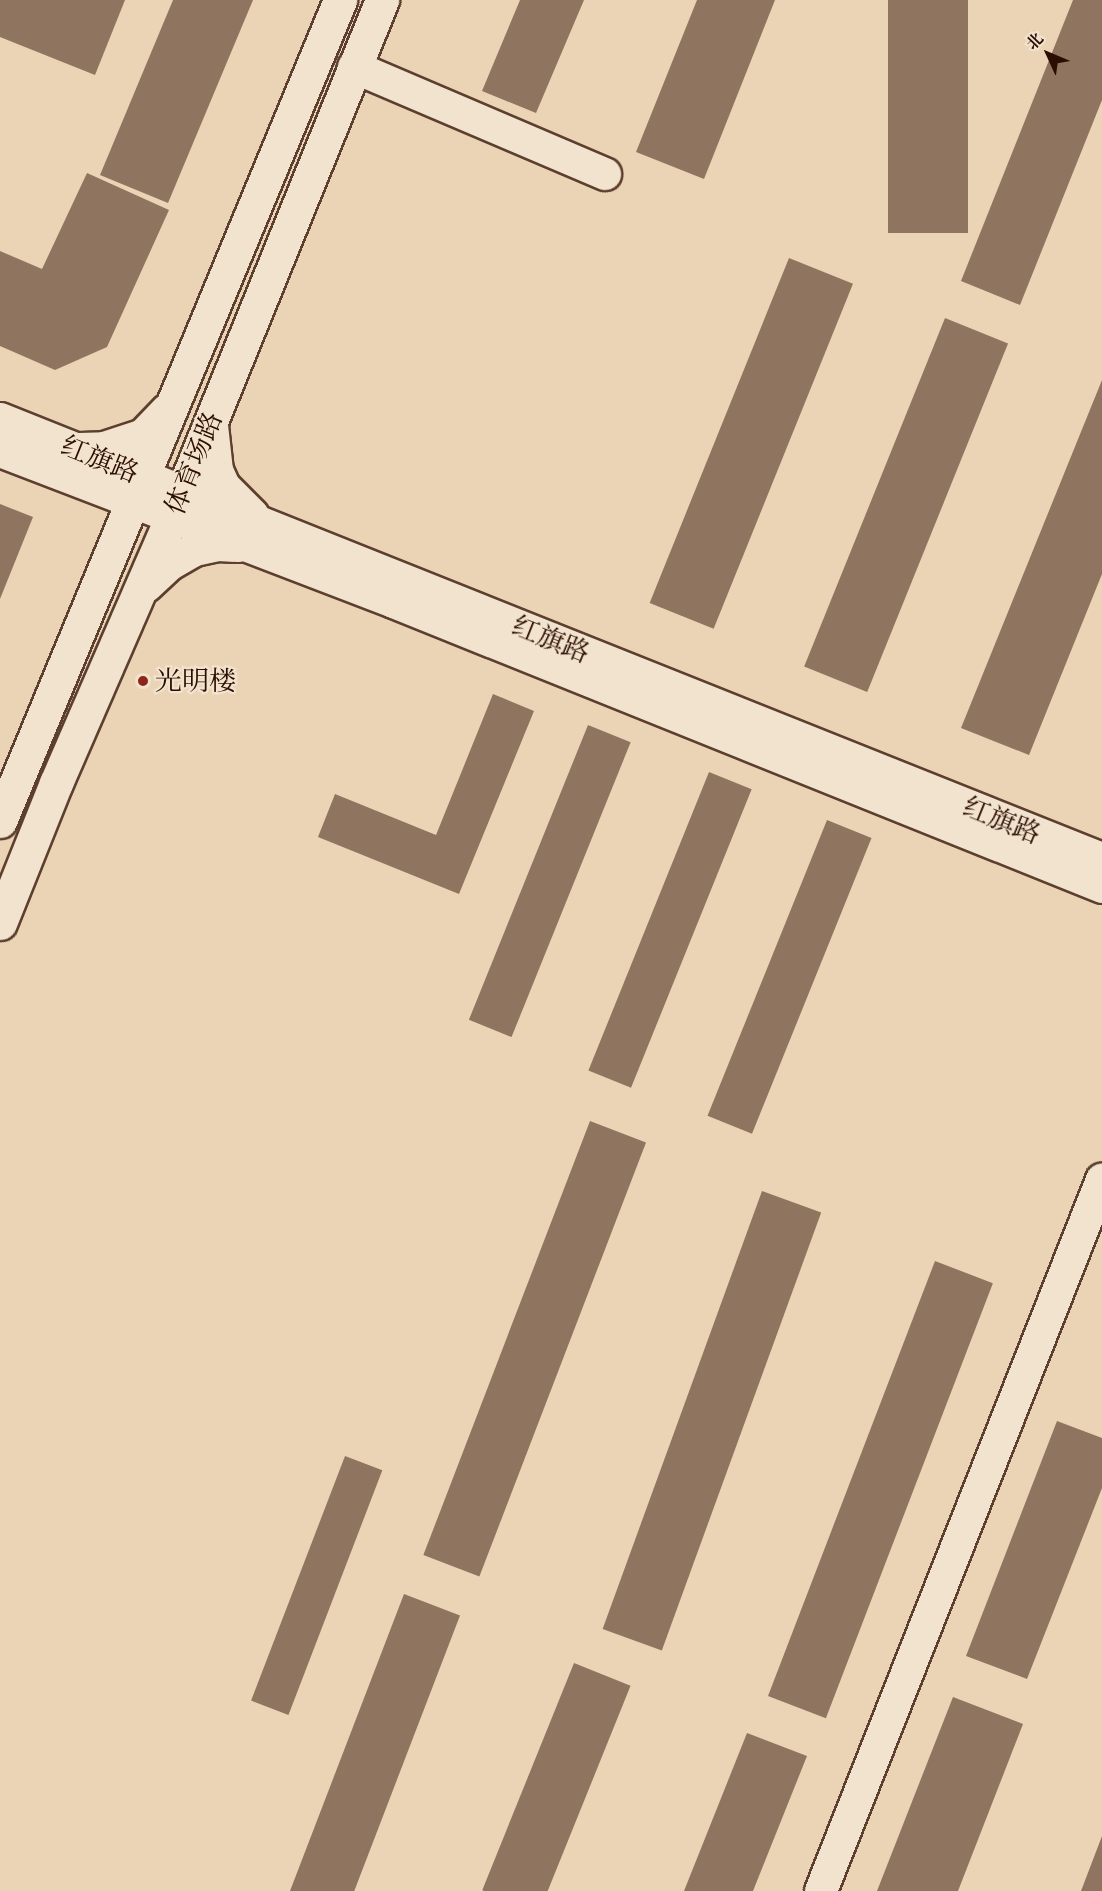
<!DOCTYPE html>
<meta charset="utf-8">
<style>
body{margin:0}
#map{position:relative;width:1102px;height:1891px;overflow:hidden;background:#ebd4b5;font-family:"EB Garamond","Noto Serif SC",serif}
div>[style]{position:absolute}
.building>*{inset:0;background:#8f745f;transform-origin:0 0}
.roads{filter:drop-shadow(2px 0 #5c3f2e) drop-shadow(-2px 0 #5c3f2e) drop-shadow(0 2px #5c3f2e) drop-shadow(0 -2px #5c3f2e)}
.minor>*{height:32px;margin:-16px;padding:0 16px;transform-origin:16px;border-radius:16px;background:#f2e3cf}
.secondary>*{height:33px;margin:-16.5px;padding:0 16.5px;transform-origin:16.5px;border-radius:16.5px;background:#f2e3cf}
.dots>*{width:16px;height:16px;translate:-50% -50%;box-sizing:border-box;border:3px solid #f2e3cf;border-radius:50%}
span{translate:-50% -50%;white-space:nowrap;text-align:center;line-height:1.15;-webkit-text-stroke:4.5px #f2e3cf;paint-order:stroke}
.street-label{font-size:27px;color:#2c0d01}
.poi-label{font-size:27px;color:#2c0d01}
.left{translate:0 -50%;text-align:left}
.north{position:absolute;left:1018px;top:24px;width:60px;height:60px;-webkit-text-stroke:4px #f2e3cf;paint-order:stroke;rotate:314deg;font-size:16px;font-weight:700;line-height:24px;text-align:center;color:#2c0d01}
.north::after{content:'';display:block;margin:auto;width:21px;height:27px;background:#2c0d01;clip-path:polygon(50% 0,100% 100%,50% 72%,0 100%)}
</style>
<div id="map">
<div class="building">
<div style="clip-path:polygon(0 0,125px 0,95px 75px,0 37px)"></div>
<div style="clip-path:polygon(173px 0,253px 0,168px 203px,100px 175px)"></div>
<div style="clip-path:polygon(520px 0,584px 0,536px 113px,482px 91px)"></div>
<div style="clip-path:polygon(697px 0,775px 0,704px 179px,636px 152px)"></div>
<div style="left:888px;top:0;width:80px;height:233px"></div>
<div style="clip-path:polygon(1073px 0,1102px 0,1102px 100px,1020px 305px,961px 281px)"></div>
<div style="clip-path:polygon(87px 173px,169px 210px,107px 347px,55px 370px,0 346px,0 251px,42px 269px)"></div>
<div style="left:789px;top:258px;width:69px;height:372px;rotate:22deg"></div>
<div style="left:945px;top:318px;width:68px;height:376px;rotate:22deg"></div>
<div style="clip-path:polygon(1102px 380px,1102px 574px,1029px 755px,961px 728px)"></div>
<div style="clip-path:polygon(0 504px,33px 517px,0 599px)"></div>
<div style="clip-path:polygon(493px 694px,534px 711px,459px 894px,318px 837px,335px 794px,436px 835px)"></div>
<div style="left:588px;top:725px;width:46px;height:318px;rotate:22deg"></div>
<div style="left:709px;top:772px;width:46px;height:322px;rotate:22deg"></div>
<div style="left:827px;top:820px;width:48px;height:319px;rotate:22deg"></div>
<div style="left:590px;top:1121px;width:60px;height:465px;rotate:21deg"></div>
<div style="left:762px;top:1191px;width:63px;height:466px;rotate:20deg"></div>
<div style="left:935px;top:1261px;width:62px;height:466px;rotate:21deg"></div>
<div style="clip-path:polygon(1057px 1421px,1102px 1438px,1102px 1488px,1027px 1679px,966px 1656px)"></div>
<div style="left:345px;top:1456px;width:40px;height:262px;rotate:21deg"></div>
<div style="left:404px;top:1594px;width:60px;height:320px;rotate:21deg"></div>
<div style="left:574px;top:1663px;width:61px;height:245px;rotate:22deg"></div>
<div style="clip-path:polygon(953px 1697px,1023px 1724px,958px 1891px,877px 1891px)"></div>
<div style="clip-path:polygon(747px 1733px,807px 1756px,753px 1891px,684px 1891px)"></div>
<div style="clip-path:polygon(1102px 1836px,1102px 1891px,1081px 1891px)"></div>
</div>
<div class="roads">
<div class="minor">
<div style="left:354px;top:67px;width:273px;rotate:23.1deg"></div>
<div style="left:821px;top:1891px;width:765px;rotate:-68.44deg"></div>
</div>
<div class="secondary">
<div style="left:0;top:419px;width:1187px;rotate:21.77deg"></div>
<div style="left:211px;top:425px;width:45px;rotate:83.7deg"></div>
<div style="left:216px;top:470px;width:17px;rotate:66deg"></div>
<div style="left:223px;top:486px;width:41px;rotate:45deg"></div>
<div style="left:79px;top:449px;width:25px;rotate:-2deg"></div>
<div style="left:104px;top:448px;width:41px;rotate:-18.4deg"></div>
<div style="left:143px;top:435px;width:35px;rotate:-46deg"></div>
<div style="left:0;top:450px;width:421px;rotate:21deg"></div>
<div style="left:393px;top:601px;width:764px;rotate:21.9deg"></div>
<div style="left:146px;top:585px;width:33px;rotate:-43deg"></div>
<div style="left:170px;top:563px;width:28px;rotate:-30deg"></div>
<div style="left:194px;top:549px;width:25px;rotate:-12deg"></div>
<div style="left:218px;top:544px;width:20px;rotate:3deg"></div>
<div style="left:0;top:821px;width:889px;rotate:-67.5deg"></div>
<div style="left:0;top:923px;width:151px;rotate:-68.2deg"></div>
<div style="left:56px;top:783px;width:309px;rotate:-66.5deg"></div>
<div style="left:179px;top:500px;width:540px;rotate:-67.9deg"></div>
</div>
</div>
<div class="dots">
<div style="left:143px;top:681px;background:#8f2418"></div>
</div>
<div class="street-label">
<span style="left:100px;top:459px;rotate:22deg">红旗路</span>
<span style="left:193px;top:463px;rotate:-68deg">体育场路</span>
<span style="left:551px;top:639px;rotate:22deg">红旗路</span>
<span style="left:1002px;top:820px;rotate:22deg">红旗路</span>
</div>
<div class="poi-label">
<span class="left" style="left:155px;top:681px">光明楼</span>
</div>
<div class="north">北</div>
</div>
